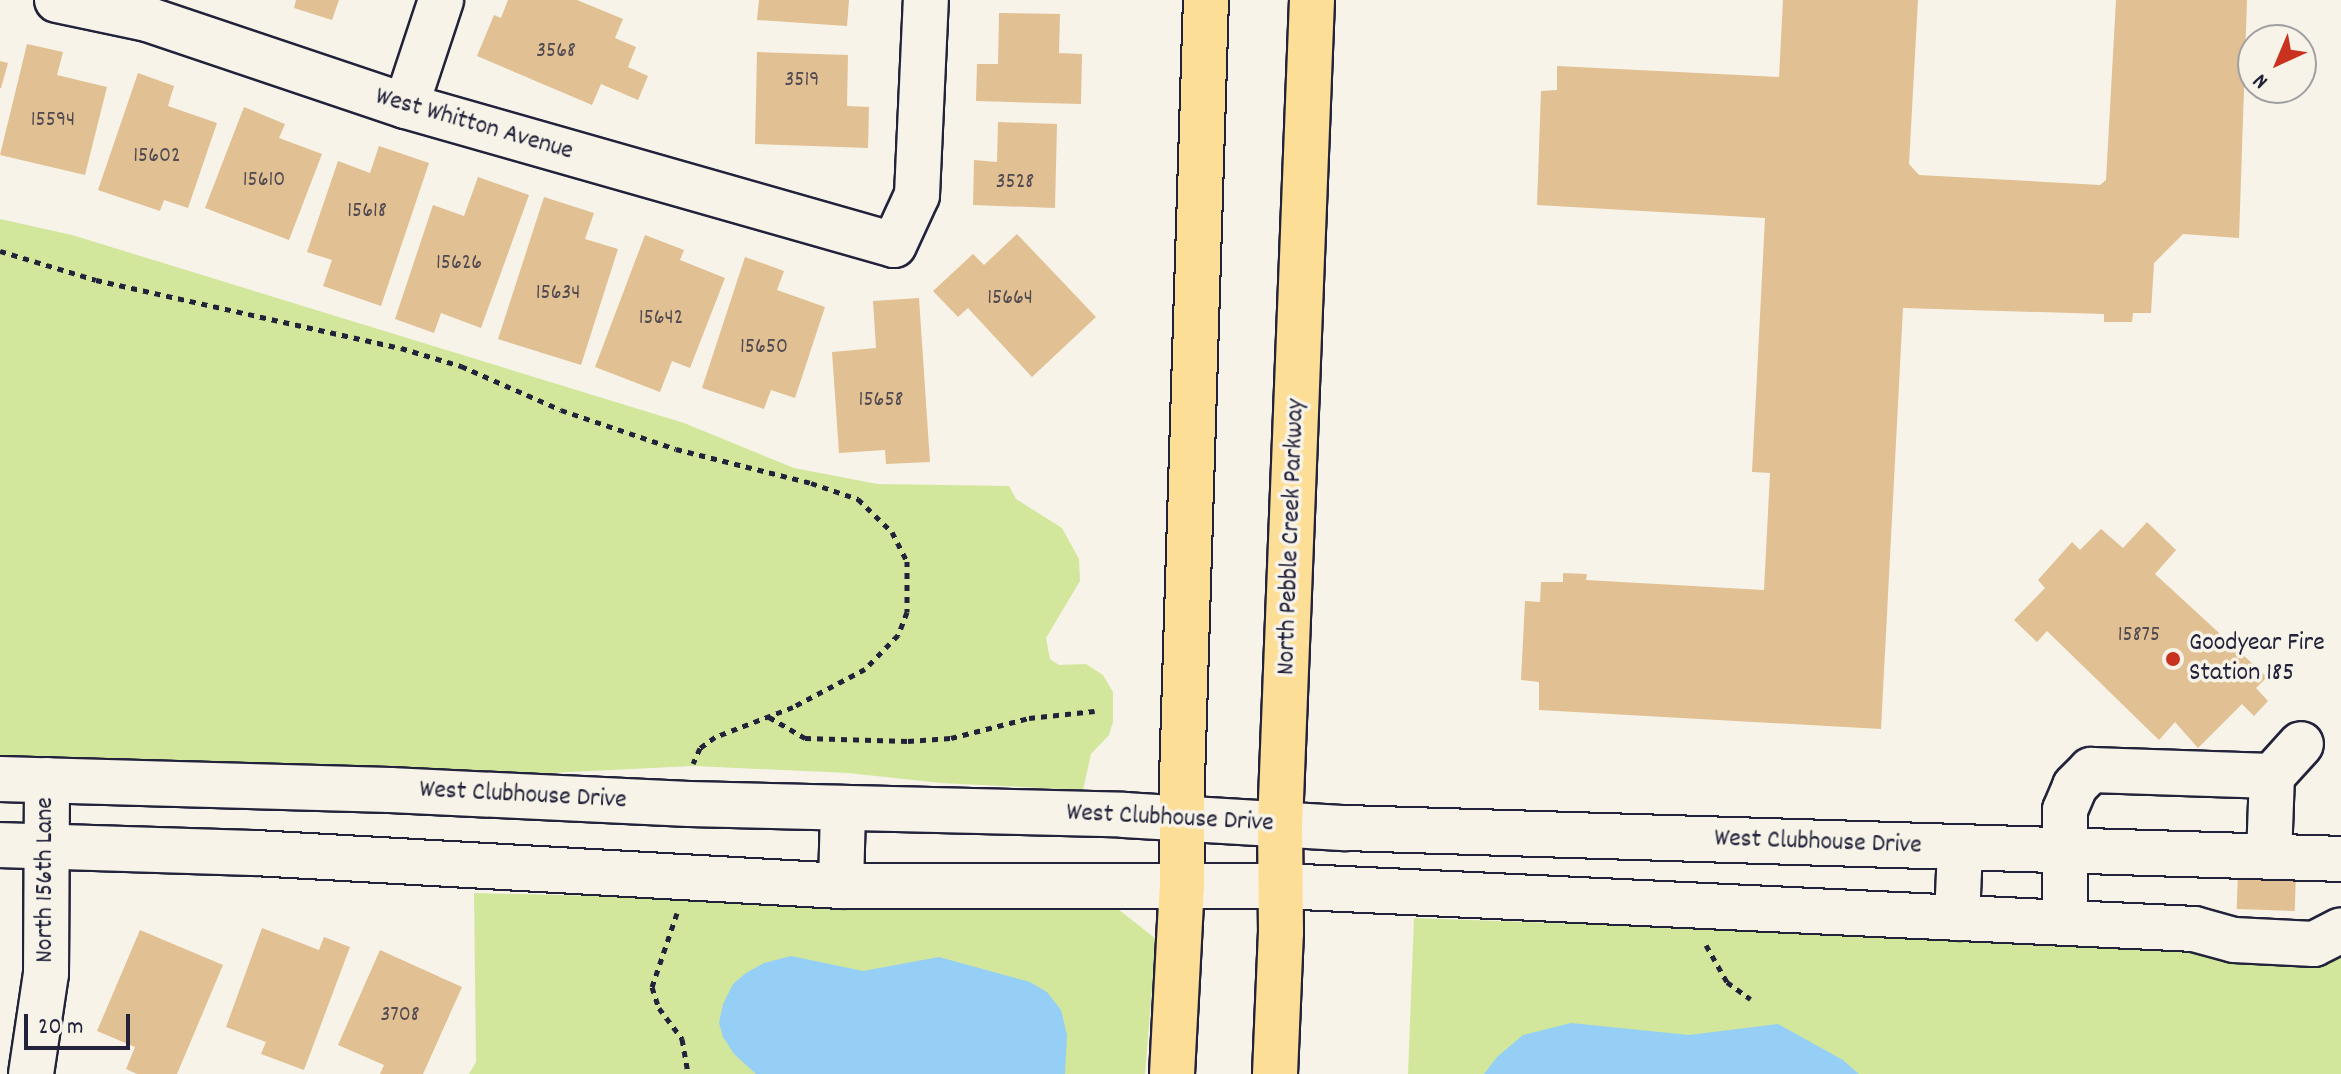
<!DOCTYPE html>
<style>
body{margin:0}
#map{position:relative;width:2341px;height:1074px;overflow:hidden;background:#f7f3e8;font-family:Dekko,sans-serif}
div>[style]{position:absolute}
.green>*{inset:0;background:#d2e79c}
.water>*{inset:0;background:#95cff5}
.building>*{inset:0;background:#e1c093;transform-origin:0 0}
.path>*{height:5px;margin-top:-2.5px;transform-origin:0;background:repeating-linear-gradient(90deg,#22223b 0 6px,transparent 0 12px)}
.roads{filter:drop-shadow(2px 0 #22223b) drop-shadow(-2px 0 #22223b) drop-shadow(0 2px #22223b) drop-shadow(0 -2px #22223b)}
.minor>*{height:44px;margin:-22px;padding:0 22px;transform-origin:22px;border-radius:22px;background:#f7f3e8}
.major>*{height:44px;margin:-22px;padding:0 22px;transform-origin:22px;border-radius:22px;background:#fdde96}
.dots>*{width:22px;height:22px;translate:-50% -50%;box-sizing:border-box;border:4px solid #f7f3e8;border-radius:50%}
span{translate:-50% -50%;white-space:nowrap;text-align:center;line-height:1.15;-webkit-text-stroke:7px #f7f3e8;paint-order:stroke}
.number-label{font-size:22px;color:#524a51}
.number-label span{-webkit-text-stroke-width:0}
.street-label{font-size:26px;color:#22223b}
.poi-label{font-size:26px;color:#22223b}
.left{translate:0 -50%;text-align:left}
.north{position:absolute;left:2237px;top:24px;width:80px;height:80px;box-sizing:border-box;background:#f7f3e8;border:2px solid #a29fa3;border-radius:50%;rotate:224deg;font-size:22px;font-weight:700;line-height:32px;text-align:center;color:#22223b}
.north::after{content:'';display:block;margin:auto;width:28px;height:36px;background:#c8321e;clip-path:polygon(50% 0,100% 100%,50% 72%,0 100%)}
.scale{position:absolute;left:24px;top:1014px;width:106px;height:36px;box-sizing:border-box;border:4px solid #22223b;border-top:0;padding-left:10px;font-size:24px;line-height:28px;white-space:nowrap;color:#22223b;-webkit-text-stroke:6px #f7f3e8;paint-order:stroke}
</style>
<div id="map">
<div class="green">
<div style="clip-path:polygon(0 219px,72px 235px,684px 423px,794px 468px,877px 484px,1009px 486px,1016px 499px,1062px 528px,1079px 559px,1080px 581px,1046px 638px,1050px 659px,1059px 665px,1086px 664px,1103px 675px,1113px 692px,1113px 722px,1109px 735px,1091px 754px,1083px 790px,941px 783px,848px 773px,693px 766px,507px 775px,0 760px)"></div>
<div style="clip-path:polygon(474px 893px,1118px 909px,1156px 939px,1145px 1074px,469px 1074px,476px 1062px)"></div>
<div style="clip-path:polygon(1414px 918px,2341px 952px,2341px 1074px,1408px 1074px)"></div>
</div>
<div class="water">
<div style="clip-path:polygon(791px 956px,863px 971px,939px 957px,1030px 982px,1047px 992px,1061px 1010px,1067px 1035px,1065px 1074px,756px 1074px,734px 1054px,723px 1037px,719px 1023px,723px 1004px,733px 984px,746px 973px,764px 963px)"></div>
<div style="clip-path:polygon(1571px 1023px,1689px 1035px,1778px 1024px,1843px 1060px,1859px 1074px,1484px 1074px,1497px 1057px,1523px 1035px)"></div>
</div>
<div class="building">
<div style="clip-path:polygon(296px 0,339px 0,332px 20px,294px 8px)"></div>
<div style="clip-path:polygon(508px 0,577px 0,623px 19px,615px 38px,636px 47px,628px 67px,648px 76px,638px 100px,601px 84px,592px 105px,477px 56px,494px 15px,501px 18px)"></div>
<div style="clip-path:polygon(759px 0,849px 0,847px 26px,757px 20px)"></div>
<div style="clip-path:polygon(1783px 0,1918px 0,1909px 164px,1919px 175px,2100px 185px,2106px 180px,2116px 0,2247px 0,2239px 238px,2183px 234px,2154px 263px,2151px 313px,2133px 313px,2132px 322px,2104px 322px,2104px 314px,1903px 308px,1881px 729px,1539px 710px,1539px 682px,1521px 680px,1525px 601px,1540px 602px,1541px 582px,1563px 582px,1563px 573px,1587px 574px,1586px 580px,1764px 590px,1770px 473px,1752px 472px,1765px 218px,1537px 205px,1541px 91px,1557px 90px,1557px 66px,1779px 77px)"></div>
<div style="clip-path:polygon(999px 13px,1060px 14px,1059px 53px,1082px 54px,1081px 104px,976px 101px,977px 64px,998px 64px)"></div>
<div style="clip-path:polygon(27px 44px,63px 52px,57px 75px,107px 87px,85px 175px,0 155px)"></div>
<div style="clip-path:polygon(757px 52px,848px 55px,847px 106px,869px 107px,868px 148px,755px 144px)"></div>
<div style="clip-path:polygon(0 61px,8px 63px,1px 88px,0 88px)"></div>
<div style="clip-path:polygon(138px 73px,174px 86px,168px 106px,217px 123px,188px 208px,164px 200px,160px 211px,98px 190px)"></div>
<div style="clip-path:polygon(244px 107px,285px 124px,279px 138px,322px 154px,289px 240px,205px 208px)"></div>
<div style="clip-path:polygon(998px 122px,1057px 124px,1055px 208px,973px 205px,974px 160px,997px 162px)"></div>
<div style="clip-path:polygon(379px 146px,429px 163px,381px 306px,323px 286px,332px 260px,307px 252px,338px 161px,370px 173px)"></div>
<div style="clip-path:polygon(478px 177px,529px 195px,481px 328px,441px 313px,434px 333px,395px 319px,433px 205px,464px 216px)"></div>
<div style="clip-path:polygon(544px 197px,594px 213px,585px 239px,618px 249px,581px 365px,498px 339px)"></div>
<div style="clip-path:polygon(1017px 234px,1096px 317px,1032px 377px,968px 308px,958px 317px,933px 291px,973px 254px,984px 265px)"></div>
<div style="clip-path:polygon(645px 235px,684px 250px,680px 260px,725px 278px,690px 368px,672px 361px,660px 392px,595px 367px)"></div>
<div style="clip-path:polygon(745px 257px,784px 271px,777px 290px,825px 307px,795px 398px,771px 390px,764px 409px,702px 388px)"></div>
<div style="clip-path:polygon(919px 298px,930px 462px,886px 464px,885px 450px,839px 453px,832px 352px,876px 348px,873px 301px)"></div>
<div style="clip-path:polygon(2147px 522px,2176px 550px,2155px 574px,2267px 677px,2256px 688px,2268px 701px,2254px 716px,2242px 704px,2198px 748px,2175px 722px,2159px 740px,2047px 631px,2037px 642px,2014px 620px,2045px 588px,2038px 580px,2072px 542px,2080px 550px,2101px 529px,2123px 548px)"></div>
<div style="left:2238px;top:872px;width:58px;height:37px;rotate:2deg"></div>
<div style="clip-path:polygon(262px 928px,319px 950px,324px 937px,350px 947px,304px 1070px,261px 1054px,266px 1042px,226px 1027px)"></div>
<div style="clip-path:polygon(140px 930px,223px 965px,177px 1074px,137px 1074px,126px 1069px,135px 1047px,97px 1031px)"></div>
<div style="clip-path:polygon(380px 950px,462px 987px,423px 1074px,380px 1074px,384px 1065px,338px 1045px)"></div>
</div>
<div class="path">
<div style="left:0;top:251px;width:100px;rotate:16.8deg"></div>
<div style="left:96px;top:280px;width:312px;rotate:12.6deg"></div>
<div style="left:401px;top:348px;width:63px;rotate:16.7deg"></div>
<div style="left:461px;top:366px;width:109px;rotate:23.7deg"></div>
<div style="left:561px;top:410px;width:121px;rotate:18.7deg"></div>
<div style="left:676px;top:449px;width:139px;rotate:14.1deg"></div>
<div style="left:811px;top:483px;width:50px;rotate:18.8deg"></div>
<div style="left:858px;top:499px;width:47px;rotate:44.1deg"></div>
<div style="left:892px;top:532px;width:33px;rotate:63deg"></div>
<div style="left:907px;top:561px;width:51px;rotate:90deg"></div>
<div style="left:907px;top:612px;width:25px;rotate:111deg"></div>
<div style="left:898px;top:635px;width:47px;rotate:134.1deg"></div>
<div style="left:865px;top:669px;width:81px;rotate:152.2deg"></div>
<div style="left:793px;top:707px;width:84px;rotate:159deg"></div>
<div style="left:715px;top:737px;width:19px;rotate:144deg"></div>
<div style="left:700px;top:748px;width:17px;rotate:114deg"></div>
<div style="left:769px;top:717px;width:42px;rotate:30.3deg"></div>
<div style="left:805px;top:738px;width:103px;rotate:1.7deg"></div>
<div style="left:908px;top:741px;width:43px;rotate:-4deg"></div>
<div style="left:951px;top:738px;width:81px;rotate:-14.4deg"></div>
<div style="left:1029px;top:718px;width:66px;rotate:-6.1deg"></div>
<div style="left:677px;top:913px;width:78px;rotate:108.7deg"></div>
<div style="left:652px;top:987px;width:22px;rotate:72deg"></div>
<div style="left:659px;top:1008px;width:39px;rotate:53deg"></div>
<div style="left:682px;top:1039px;width:36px;rotate:80deg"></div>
<div style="left:1706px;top:945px;width:43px;rotate:60.4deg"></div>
<div style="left:1727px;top:982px;width:29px;rotate:36deg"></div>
</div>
<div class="roads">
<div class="minor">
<div style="left:57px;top:0;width:92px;rotate:11.9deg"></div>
<div style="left:147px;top:19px;width:273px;rotate:18.6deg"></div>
<div style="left:406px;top:106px;width:507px;rotate:15.9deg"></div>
<div style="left:894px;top:245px;width:55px;rotate:-65.3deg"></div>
<div style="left:917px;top:195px;width:195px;rotate:-87.4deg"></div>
<div style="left:406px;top:106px;width:112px;rotate:-71.7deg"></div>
<div style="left:0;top:779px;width:390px;rotate:1.6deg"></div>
<div style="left:390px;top:790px;width:299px;rotate:2.7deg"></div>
<div style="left:689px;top:804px;width:435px;rotate:1.4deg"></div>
<div style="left:1124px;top:815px;width:222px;rotate:3.4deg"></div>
<div style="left:1346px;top:828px;width:995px;rotate:1.78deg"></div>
<div style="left:0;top:845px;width:255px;rotate:1.8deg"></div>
<div style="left:255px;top:853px;width:587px;rotate:3.22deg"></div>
<div style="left:841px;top:886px;width:439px"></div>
<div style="left:1280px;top:886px;width:915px;rotate:2.69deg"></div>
<div style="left:2194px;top:929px;width:41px;rotate:15.4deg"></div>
<div style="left:2234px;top:940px;width:80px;rotate:2.9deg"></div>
<div style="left:2314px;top:944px;width:30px;rotate:-27deg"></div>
<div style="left:2269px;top:857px;width:81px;rotate:-87.9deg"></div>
<div style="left:2272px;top:776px;width:43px;rotate:-47.8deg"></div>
<div style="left:841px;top:886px;width:78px;rotate:-88.5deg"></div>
<div style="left:1957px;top:918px;width:70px;rotate:-87.5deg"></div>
<div style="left:2065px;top:923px;width:113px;rotate:-90deg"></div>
<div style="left:2065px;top:810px;width:26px;rotate:-67deg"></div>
<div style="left:2075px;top:786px;width:23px;rotate:-45deg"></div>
<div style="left:2091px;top:770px;width:181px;rotate:1.9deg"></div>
<div style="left:31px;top:1074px;width:101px;rotate:-81.5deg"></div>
<div style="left:46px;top:974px;width:194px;rotate:-89.7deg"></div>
</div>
<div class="major">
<div style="left:1172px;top:1074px;width:188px;rotate:-87deg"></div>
<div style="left:1182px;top:886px;width:107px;rotate:-90deg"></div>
<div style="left:1182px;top:779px;width:779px;rotate:-88.24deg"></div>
<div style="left:1275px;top:1074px;width:141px;rotate:-87.6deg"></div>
<div style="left:1281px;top:933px;width:108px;rotate:-90.5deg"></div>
<div style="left:1280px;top:825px;width:826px;rotate:-87.78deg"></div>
</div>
</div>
<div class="dots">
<div style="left:2173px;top:659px;background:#c8321e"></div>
</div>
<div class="number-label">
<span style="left:556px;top:52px">3568</span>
<span style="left:802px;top:81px">3519</span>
<span style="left:53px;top:121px">15594</span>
<span style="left:157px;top:157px">15602</span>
<span style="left:264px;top:181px">15610</span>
<span style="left:1015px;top:183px">3528</span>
<span style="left:367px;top:212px">15618</span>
<span style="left:459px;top:264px">15626</span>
<span style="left:558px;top:294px">15634</span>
<span style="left:1010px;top:299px">15664</span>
<span style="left:661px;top:319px">15642</span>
<span style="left:764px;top:348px">15650</span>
<span style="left:881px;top:401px">15658</span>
<span style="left:2139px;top:636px">15875</span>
<span style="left:400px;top:1016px">3708</span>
</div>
<div class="street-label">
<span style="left:474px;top:125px;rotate:16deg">West Whitton Avenue</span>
<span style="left:1292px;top:537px;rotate:-88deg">North Pebble Creek Parkway</span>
<span style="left:523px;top:796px;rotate:3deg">West Clubhouse Drive</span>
<span style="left:1170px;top:819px;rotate:3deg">West Clubhouse Drive</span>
<span style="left:1818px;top:843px;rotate:2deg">West Clubhouse Drive</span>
<span style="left:46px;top:880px;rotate:-90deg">North 156th Lane</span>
</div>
<div class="poi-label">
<span class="left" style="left:2189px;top:659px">Goodyear Fire<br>Station 185</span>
</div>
<div class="north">N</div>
<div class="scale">20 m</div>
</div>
